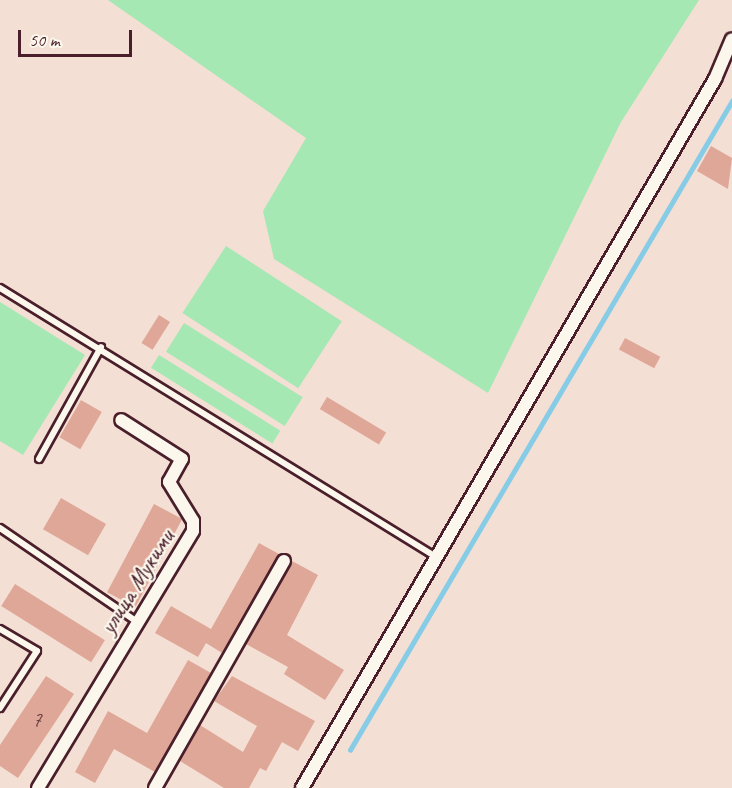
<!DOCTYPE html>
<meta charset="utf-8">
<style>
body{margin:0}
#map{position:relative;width:732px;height:788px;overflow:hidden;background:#f3dfd3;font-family:Caveat,sans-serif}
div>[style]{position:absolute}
.green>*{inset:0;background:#a5e8b3;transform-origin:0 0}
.stream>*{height:4.5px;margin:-2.25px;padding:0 2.25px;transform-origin:2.25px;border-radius:2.25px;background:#86cce7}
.building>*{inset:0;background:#dfa798;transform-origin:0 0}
.roads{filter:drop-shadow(2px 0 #4a1f2b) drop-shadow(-2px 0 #4a1f2b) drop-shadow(0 2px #4a1f2b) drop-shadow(0 -2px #4a1f2b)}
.service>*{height:6px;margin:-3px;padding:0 3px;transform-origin:3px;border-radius:3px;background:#fbf7ec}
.minor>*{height:12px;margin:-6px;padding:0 6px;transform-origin:6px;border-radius:6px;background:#fbf7ec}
span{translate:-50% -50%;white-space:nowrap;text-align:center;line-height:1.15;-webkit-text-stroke:4.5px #fbf7ec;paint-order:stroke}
.number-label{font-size:21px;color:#6f4146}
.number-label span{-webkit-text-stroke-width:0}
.street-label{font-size:24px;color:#4a1f2b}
.scale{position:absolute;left:18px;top:30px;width:114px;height:27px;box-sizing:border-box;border:3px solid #4a1f2b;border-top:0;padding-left:8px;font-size:18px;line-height:21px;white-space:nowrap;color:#4a1f2b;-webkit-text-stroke:4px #fbf7ec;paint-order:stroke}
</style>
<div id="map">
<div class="green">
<div style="clip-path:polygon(108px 0,699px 0,621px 122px,488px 393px,274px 259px,263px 211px,306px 138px)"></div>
<div style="left:226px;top:246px;width:138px;height:80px;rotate:33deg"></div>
<div style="clip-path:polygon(0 302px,85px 355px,23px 455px,0 441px)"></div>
<div style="left:184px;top:323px;width:140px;height:34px;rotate:32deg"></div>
<div style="left:159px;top:355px;width:143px;height:15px;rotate:32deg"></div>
</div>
<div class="stream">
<div style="left:350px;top:750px;width:753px;rotate:-59.52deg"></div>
</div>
<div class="building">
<div style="clip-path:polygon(711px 146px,732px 158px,728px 189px,697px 171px)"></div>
<div style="left:159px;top:315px;width:13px;height:33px;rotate:32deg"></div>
<div style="left:625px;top:338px;width:40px;height:13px;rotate:28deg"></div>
<div style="left:327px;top:397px;width:69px;height:14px;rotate:31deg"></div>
<div style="left:81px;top:400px;width:24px;height:43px;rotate:30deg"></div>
<div style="left:61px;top:498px;width:52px;height:36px;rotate:30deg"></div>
<div style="left:154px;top:504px;width:32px;height:100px;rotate:28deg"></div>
<div style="clip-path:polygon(259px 543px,279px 554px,222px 653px,206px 643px,198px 657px,155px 633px,171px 606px,211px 629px)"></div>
<div style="clip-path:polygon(292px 561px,318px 575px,287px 635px,344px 670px,325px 700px,284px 674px,288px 667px,246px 644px)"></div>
<div style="left:15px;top:584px;width:106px;height:26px;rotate:32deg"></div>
<div style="clip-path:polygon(188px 660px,211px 673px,155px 772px,114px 749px,95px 783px,75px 772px,108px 711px,147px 733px)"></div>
<div style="clip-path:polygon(46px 676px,74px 694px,18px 778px,0 766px,0 745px)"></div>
<div style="clip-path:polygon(232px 676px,315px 721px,298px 751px,282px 742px,266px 771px,260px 768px,249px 788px,224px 788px,180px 761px,200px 725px,243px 752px,257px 726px,214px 701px)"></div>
</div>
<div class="roads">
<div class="service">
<div style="left:0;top:288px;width:512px;rotate:31.67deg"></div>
<div style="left:39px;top:459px;width:128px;rotate:-61deg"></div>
<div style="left:0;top:528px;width:165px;rotate:34.4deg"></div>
<div style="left:0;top:629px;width:43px;rotate:30.7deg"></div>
<div style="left:37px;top:651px;width:68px;rotate:123deg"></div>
</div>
<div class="minor">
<div style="left:38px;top:788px;width:300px;rotate:-58.9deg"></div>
<div style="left:193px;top:531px;width:10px;rotate:-90deg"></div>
<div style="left:193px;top:521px;width:46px;rotate:-121.6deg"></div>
<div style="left:169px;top:482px;width:26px;rotate:-61deg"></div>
<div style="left:182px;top:459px;width:72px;rotate:-147.4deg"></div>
<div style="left:155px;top:788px;width:261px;rotate:-60.4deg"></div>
<div style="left:302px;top:788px;width:821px;rotate:-59.78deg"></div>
<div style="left:715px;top:79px;width:43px;rotate:-67deg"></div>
</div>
</div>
<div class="number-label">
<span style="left:37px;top:719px">7</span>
</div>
<div class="street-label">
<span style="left:137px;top:582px;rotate:-58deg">улица Мукими</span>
</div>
<div class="scale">50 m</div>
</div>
